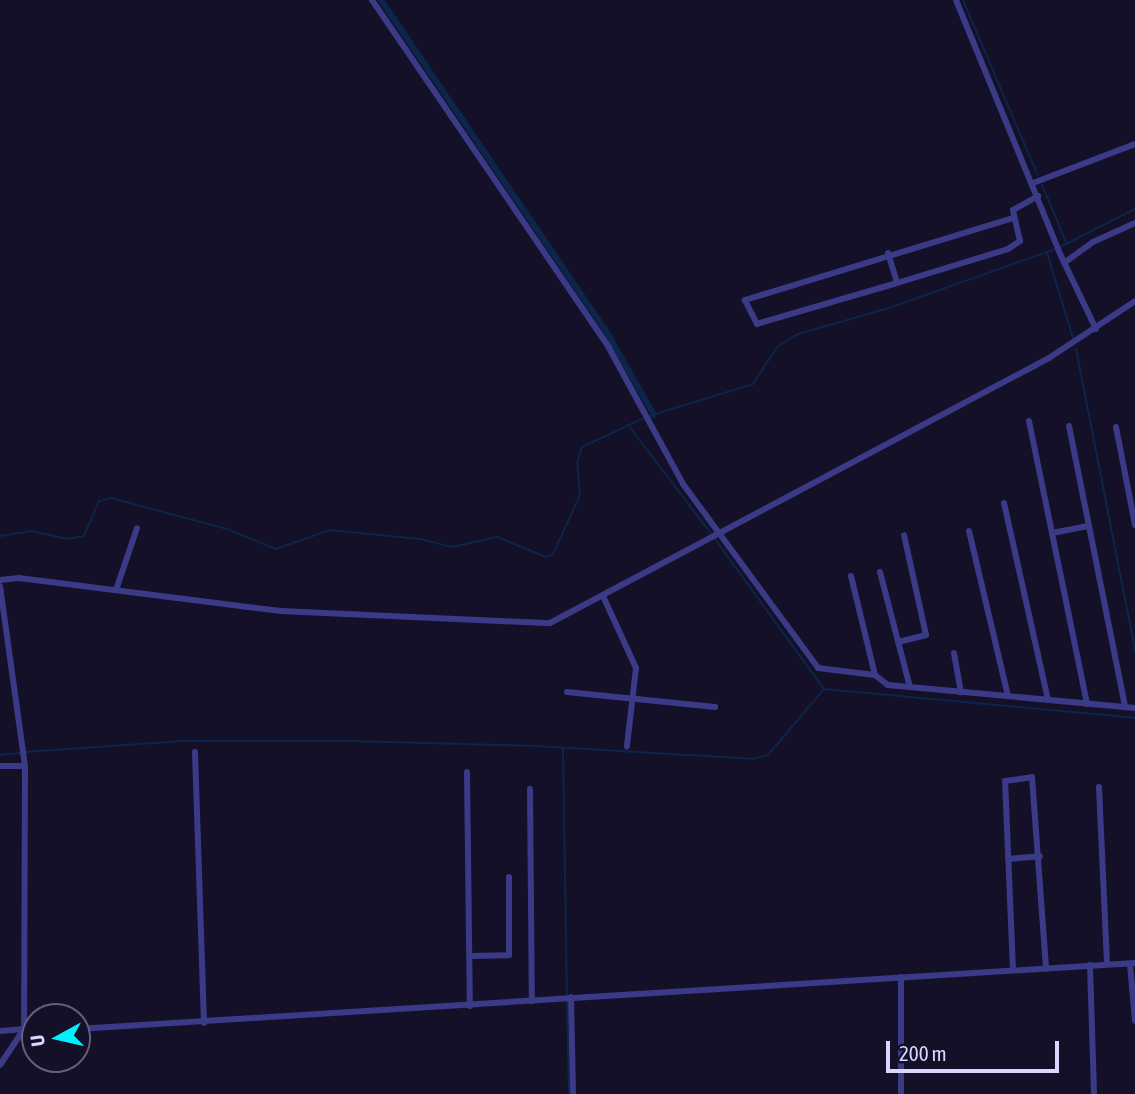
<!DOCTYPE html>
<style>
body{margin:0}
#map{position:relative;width:1135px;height:1094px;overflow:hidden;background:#131028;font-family:"Asap Condensed",sans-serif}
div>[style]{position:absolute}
.stream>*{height:2px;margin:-1px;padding:0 1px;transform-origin:1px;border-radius:1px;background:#0c254b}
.canal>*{height:6px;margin:-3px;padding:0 3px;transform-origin:3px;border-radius:3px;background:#0c254b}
.minor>*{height:6px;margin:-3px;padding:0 3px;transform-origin:3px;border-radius:3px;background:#3b3a87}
span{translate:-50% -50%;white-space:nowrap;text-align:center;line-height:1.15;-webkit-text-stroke:6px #131028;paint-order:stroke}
.north{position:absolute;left:21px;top:1003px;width:70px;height:70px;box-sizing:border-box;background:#131028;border:2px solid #63607e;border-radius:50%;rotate:262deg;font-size:19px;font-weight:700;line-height:28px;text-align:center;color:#dad7ff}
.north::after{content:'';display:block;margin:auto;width:24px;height:32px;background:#03eeff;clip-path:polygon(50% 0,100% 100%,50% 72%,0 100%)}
.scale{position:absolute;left:886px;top:1041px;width:173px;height:32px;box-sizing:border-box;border:4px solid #dad7ff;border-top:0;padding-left:9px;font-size:21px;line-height:24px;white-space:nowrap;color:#dad7ff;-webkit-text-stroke:5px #131028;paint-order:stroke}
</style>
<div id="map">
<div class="stream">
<div style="left:963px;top:0;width:191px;rotate:66.9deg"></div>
<div style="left:1042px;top:185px;width:64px;rotate:67deg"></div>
<div style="left:1060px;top:247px;width:84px;rotate:-26.9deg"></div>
<div style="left:1047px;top:253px;width:89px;rotate:73deg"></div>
<div style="left:1076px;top:349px;width:308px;rotate:78.9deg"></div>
<div style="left:649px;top:416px;width:109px;rotate:-17.1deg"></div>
<div style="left:753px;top:384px;width:44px;rotate:-57deg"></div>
<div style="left:777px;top:347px;width:25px;rotate:-32deg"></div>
<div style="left:798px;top:334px;width:91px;rotate:-15.9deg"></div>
<div style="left:886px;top:309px;width:179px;rotate:-19.5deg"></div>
<div style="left:628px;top:425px;width:138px;rotate:52.6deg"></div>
<div style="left:0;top:536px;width:32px;rotate:-9deg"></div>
<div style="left:32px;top:531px;width:36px;rotate:13deg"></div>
<div style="left:67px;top:539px;width:17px;rotate:-10deg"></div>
<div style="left:84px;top:536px;width:38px;rotate:-67deg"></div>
<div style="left:99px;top:501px;width:12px;rotate:-14deg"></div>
<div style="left:111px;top:498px;width:120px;rotate:15deg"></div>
<div style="left:227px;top:529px;width:53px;rotate:22.2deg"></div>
<div style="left:276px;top:549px;width:57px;rotate:-19.4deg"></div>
<div style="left:330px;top:530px;width:90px;rotate:5.7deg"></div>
<div style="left:420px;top:539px;width:33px;rotate:14deg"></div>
<div style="left:452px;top:547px;width:46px;rotate:-12.5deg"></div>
<div style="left:497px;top:537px;width:53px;rotate:22.2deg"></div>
<div style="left:546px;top:557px;width:8px;rotate:-23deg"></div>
<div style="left:553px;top:554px;width:65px;rotate:-65.4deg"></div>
<div style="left:580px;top:495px;width:32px;rotate:-95deg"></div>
<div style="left:577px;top:463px;width:17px;rotate:-73deg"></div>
<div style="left:582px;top:447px;width:68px;rotate:-25.1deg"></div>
<div style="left:715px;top:539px;width:185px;rotate:54deg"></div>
<div style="left:824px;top:689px;width:312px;rotate:5.3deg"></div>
<div style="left:563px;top:748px;width:247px;rotate:89.1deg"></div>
<div style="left:25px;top:752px;width:158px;rotate:-4deg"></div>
<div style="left:183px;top:741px;width:166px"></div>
<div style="left:349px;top:741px;width:186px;rotate:1.5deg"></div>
<div style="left:535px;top:746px;width:217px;rotate:3.4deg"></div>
<div style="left:752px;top:759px;width:16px;rotate:-14deg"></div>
<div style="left:768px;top:755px;width:87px;rotate:-49.7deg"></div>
<div style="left:0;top:755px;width:20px;rotate:-6deg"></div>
<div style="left:567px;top:1000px;width:94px;rotate:88.8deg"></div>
</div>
<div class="canal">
<div style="left:381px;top:0;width:398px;rotate:55.8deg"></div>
<div style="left:605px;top:329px;width:99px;rotate:60.3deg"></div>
</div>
<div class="minor">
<div style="left:372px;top:0;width:421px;rotate:55.7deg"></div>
<div style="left:609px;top:348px;width:155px;rotate:61.4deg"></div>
<div style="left:683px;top:484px;width:228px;rotate:53.7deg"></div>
<div style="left:818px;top:668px;width:57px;rotate:7deg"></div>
<div style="left:875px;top:675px;width:16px;rotate:38deg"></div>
<div style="left:888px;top:685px;width:248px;rotate:5.3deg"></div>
<div style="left:956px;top:0;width:277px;rotate:67.7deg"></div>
<div style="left:1061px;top:256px;width:81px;rotate:64.4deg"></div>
<div style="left:1033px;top:183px;width:109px;rotate:-20.9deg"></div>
<div style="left:888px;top:253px;width:31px;rotate:73deg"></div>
<div style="left:897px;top:283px;width:116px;rotate:-17deg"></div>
<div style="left:1008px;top:249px;width:14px;rotate:-34deg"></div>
<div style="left:1020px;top:241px;width:32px;rotate:-103deg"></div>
<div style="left:1013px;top:210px;width:29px;rotate:-29deg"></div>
<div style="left:1064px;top:263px;width:36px;rotate:-36deg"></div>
<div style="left:1093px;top:242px;width:46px;rotate:-24.3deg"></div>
<div style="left:897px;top:283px;width:146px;rotate:163.7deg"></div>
<div style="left:757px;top:324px;width:27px;rotate:-117deg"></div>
<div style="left:745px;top:300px;width:280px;rotate:-17deg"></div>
<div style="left:1029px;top:421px;width:289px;rotate:78.4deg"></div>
<div style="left:1069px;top:426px;width:287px;rotate:78.7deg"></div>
<div style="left:1116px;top:427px;width:100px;rotate:79deg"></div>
<div style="left:1004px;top:503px;width:202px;rotate:77.4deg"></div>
<div style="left:969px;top:531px;width:170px;rotate:76.7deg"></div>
<div style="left:1052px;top:533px;width:38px;rotate:-11deg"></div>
<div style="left:880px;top:572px;width:119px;rotate:75.4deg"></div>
<div style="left:851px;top:576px;width:102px;rotate:76.4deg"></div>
<div style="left:0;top:580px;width:19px;rotate:-6deg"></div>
<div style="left:19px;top:578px;width:264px;rotate:7.2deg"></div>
<div style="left:281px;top:611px;width:269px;rotate:2.6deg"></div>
<div style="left:550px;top:623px;width:565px;rotate:-27.97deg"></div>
<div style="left:1049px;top:358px;width:103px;rotate:-33.5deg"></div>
<div style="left:0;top:586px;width:182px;rotate:82.1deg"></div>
<div style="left:25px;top:766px;width:263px;rotate:90.2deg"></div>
<div style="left:24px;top:1029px;width:43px;rotate:123.7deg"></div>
<div style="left:116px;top:590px;width:65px;rotate:-71.3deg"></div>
<div style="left:603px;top:596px;width:79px;rotate:65.4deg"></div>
<div style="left:636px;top:668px;width:79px;rotate:96.6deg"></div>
<div style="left:898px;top:642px;width:29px;rotate:-14deg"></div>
<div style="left:926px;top:635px;width:102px;rotate:-102.4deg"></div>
<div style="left:954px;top:653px;width:40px;rotate:80deg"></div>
<div style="left:567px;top:692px;width:149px;rotate:5.8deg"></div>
<div style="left:195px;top:752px;width:271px;rotate:88.1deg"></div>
<div style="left:0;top:766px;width:25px"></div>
<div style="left:467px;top:772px;width:234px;rotate:89.3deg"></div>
<div style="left:1099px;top:787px;width:177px;rotate:87.4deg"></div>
<div style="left:530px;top:789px;width:212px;rotate:89.5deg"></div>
<div style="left:1008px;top:859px;width:32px;rotate:-5deg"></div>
<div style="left:470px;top:956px;width:39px;rotate:-1deg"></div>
<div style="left:509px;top:955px;width:78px;rotate:-90deg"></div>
<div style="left:1130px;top:964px;width:57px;rotate:85deg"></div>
<div style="left:1090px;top:965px;width:129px;rotate:88.2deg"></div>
<div style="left:1013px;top:970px;width:189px;rotate:-92.4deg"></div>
<div style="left:1005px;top:781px;width:27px;rotate:-8deg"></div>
<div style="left:1032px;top:777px;width:192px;rotate:85.8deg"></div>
<div style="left:901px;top:977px;width:117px;rotate:90deg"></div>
<div style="left:571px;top:997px;width:97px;rotate:88.8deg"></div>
<div style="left:77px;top:1029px;width:1060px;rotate:-3.57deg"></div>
<div style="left:0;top:1031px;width:24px;rotate:-5deg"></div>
<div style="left:24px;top:1032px;width:11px"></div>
</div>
<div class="north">U</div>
<div class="scale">200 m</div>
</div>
